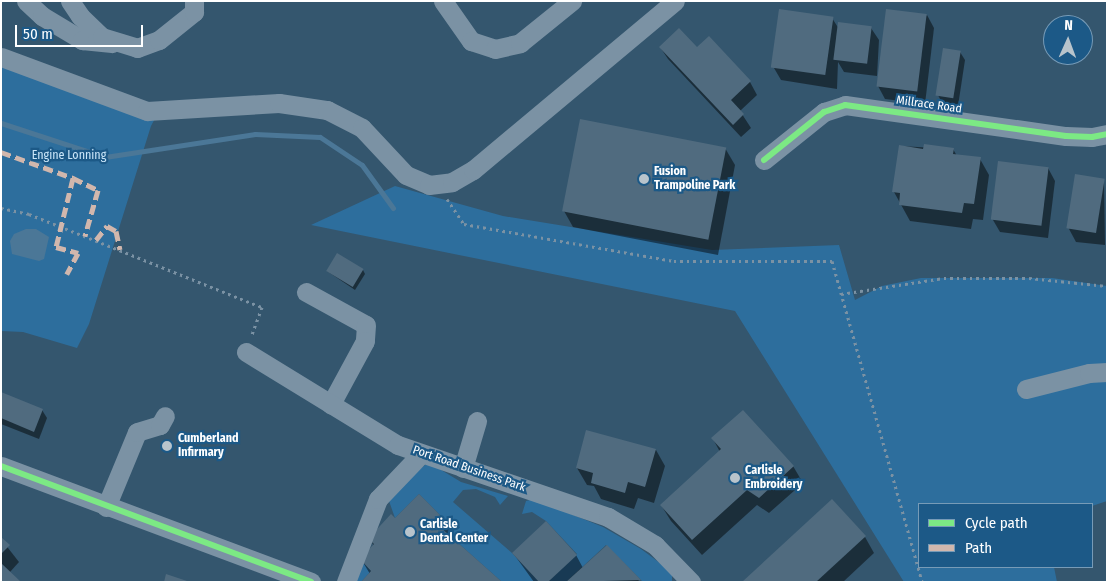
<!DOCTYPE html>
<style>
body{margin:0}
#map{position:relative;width:1108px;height:583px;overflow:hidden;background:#34566e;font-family:"Fira Sans Condensed",sans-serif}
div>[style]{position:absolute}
.green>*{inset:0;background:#2d6e9d}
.water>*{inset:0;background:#4b7797}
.shadow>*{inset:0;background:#0007}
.stream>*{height:5px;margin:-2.5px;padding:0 2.5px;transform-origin:2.5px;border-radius:2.5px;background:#4b7797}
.building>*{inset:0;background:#506b7f;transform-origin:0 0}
.path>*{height:3px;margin-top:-1.5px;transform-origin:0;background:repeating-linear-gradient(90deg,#7b92a4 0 2.5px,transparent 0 6.5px)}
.minor>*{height:19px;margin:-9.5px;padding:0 9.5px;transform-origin:9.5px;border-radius:9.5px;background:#7b92a4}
.quiet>*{height:5px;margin-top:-2.5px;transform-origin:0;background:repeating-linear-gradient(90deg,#d1b7ad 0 10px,transparent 0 15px)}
.cycleway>*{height:6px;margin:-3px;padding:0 3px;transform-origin:3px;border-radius:3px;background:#7ce984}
.dots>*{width:14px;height:14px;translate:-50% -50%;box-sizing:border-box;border:2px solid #1c5987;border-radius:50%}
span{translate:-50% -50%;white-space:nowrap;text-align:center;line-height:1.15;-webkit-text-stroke:4.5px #1c5987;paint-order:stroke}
.street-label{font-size:12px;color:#fff}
.park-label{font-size:12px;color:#c9e5f8}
.poi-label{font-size:12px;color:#fff;font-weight:700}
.left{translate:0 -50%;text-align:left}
.frame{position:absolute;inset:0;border:2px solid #fff;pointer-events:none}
.legend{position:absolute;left:918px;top:503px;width:175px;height:65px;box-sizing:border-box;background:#1c5987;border:1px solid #779bb7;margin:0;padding:6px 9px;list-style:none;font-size:15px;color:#fff}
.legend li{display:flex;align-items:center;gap:10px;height:25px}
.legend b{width:25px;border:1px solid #779bb7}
.north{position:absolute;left:1043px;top:15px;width:50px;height:50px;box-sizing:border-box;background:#1c5987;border:1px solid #779bb7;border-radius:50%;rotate:2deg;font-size:14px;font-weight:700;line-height:20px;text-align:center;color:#fff}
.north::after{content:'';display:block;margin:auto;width:18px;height:22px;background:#b8c4cc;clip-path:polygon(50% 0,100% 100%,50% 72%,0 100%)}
.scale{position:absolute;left:15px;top:25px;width:128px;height:22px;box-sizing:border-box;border:2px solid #fff;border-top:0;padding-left:6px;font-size:15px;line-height:18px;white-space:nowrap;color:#fff;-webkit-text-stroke:4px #1c5987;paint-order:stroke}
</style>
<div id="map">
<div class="green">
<div style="clip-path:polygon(1px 55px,159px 111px,151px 126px,89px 324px,77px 348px,23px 332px,1px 331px)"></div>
<div style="clip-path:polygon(395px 186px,503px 216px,712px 250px,839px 245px,855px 300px,882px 286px,921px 278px,1052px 278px,1107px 286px,1107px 501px,1092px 506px,919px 504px,919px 567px,1054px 567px,1057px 582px,904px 582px,735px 311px,311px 225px)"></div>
<div style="clip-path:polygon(425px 465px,433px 465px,461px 482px,508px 496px,500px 505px,495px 497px,476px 489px,463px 490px,453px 502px,512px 553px,539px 582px,502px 582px,439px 526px,445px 520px,419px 494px,395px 518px,389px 501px,394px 490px)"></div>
<div style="clip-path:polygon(534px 499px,603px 527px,641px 549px,672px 572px,672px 582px,643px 582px,606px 545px,566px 582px,548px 582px,577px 554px,546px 521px,532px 512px,522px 514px,526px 501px)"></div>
<div style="clip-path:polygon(362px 561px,371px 571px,361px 582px,356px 582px)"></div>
</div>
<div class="water">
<div style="clip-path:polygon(26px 229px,36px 229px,49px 237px,44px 259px,39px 261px,12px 254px,10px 241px,14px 234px)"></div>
</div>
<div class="shadow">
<div style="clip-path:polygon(927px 15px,934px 28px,925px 104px,885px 99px,878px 86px)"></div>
<div style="clip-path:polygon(832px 18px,839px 29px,871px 28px,879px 40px,877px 76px,844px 72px,838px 62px,837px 89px,781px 80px,774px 68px)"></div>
<div style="clip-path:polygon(709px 38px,750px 82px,757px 95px,740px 111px,751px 128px,741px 137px,668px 59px,660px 47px,697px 49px)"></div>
<div style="clip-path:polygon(960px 52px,965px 60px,958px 106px,942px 103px,938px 95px)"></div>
<div style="clip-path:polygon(900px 146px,953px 149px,957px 156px,980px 159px,989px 175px,983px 220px,973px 219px,971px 229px,910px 221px,894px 192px)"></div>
<div style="clip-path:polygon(725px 148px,735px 165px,718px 255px,573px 227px,564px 211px)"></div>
<div style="clip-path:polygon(1048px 168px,1055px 181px,1048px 238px,1000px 232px,993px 220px)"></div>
<div style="clip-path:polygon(1104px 180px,1105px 245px,1076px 242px,1069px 229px)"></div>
<div style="clip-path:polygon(363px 270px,365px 274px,355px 290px,327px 271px)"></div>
<div style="clip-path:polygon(1px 394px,42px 410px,47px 418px,39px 439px,1px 424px)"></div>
<div style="clip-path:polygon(713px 439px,793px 466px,803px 483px,769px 513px,757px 505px,702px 555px,671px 521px,661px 505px,720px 452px)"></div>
<div style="clip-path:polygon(656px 450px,665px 466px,654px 503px,638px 498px,634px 509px,601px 499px,594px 486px,587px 485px,577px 468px)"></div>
<div style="clip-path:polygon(395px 520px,444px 521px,457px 543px,370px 574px,361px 559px,374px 546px,370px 539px)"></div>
<div style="clip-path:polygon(865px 537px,874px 553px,843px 582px,743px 582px)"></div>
<div style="clip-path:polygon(1px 539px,19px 562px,1px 582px)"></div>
<div style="clip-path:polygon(607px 547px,640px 582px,534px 582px,513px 553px,576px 555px,583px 568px)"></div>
</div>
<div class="stream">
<div style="left:1px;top:123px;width:109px;rotate:18.1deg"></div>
<div style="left:105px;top:157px;width:152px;rotate:-8.7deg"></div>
<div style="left:255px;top:134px;width:65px;rotate:2.6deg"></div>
<div style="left:320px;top:137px;width:50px;rotate:33.7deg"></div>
<div style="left:362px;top:165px;width:53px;rotate:54.2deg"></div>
</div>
<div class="building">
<div style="left:779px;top:9px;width:55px;height:59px;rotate:8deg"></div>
<div style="left:886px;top:9px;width:41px;height:78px;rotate:7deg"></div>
<div style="left:838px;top:22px;width:34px;height:38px;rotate:7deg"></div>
<div style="clip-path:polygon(679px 28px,697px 47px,709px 36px,751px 81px,731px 100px,744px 114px,733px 125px,659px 47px)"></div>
<div style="left:943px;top:48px;width:18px;height:48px;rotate:9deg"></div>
<div style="left:580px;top:119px;width:149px;height:94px;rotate:11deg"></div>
<div style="clip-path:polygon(924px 144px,954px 148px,953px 154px,981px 157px,974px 204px,964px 203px,962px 213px,899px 205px,900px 193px,892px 192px,899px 145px,923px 149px)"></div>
<div style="left:998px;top:161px;width:51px;height:59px;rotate:7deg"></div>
<div style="left:1075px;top:174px;width:30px;height:55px;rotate:9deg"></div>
<div style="left:337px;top:253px;width:31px;height:21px;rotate:31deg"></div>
<div style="clip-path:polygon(1px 392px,43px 409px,34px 432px,1px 418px)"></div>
<div style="clip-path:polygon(743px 410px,794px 466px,759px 498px,747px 490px,692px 540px,660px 505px,721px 449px,711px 438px)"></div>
<div style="clip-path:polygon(586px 430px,656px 449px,645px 487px,628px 482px,625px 493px,591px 483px,593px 473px,576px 468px)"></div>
<div style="clip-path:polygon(419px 494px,445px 520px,439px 526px,502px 582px,361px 582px,371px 571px,360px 559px,374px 544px,368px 539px,391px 514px,395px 518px)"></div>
<div style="clip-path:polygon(832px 499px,866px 536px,816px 582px,742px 582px)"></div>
<div style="clip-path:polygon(546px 521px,577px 555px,548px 582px,539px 582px,512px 553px)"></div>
<div style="clip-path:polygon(1px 537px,10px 545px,1px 554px)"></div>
<div style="clip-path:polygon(607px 545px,641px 580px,566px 582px)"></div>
<div style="clip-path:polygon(1px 563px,21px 582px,1px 582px)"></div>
<div style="clip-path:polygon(166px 574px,187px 581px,187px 582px,164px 582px)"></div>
</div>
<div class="path">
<div style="left:447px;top:199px;width:30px;rotate:56deg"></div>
<div style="left:464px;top:224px;width:213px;rotate:10deg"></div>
<div style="left:674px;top:261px;width:158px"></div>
<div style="left:832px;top:261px;width:333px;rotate:74.3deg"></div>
<div style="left:1px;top:208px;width:29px;rotate:12deg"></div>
<div style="left:29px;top:214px;width:251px;rotate:21.8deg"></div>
<div style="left:262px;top:307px;width:32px;rotate:110deg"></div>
<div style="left:841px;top:294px;width:104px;rotate:-8.8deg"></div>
<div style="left:944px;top:278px;width:85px"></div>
<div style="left:1029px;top:278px;width:78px;rotate:5.9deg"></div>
</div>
<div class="minor">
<div style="left:26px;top:1px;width:22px;rotate:43deg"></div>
<div style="left:42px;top:16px;width:47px;rotate:31deg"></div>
<div style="left:82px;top:40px;width:30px;rotate:6deg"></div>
<div style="left:70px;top:1px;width:18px;rotate:56deg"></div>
<div style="left:80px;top:16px;width:30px;rotate:44deg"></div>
<div style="left:102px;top:37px;width:37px;rotate:17deg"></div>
<div style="left:137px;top:48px;width:23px;rotate:-20deg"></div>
<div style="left:159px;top:40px;width:45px;rotate:-38.7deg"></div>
<div style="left:194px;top:12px;width:11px;rotate:-90deg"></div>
<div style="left:443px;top:1px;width:49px;rotate:55deg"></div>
<div style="left:471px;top:41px;width:25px;rotate:18deg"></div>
<div style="left:495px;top:49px;width:26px;rotate:-13deg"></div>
<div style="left:520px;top:43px;width:67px;rotate:-38.9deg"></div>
<div style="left:1px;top:57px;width:156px;rotate:20.3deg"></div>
<div style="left:147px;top:111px;width:132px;rotate:-3.5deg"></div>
<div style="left:279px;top:103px;width:49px;rotate:8.3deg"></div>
<div style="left:327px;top:110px;width:39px;rotate:27deg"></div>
<div style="left:362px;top:128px;width:64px;rotate:46.9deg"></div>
<div style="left:406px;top:175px;width:25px;rotate:23deg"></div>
<div style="left:429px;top:185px;width:23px;rotate:-7deg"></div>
<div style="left:452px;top:182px;width:24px;rotate:-30deg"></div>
<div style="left:473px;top:170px;width:263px;rotate:-39.9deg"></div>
<div style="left:764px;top:160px;width:77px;rotate:-38.7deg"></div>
<div style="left:824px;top:112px;width:22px;rotate:-18deg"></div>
<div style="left:845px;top:105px;width:223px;rotate:8deg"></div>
<div style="left:1066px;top:136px;width:26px;rotate:2deg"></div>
<div style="left:1092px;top:137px;width:15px;rotate:-11deg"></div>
<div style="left:306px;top:292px;width:68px;rotate:28.8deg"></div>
<div style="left:366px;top:325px;width:16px;rotate:94deg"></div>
<div style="left:365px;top:341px;width:72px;rotate:118.4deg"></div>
<div style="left:246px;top:352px;width:178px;rotate:31.5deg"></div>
<div style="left:398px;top:445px;width:222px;rotate:18.9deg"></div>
<div style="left:608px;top:517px;width:55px;rotate:30.8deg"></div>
<div style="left:655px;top:545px;width:52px;rotate:45.8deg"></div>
<div style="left:1026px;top:389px;width:65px;rotate:-14.3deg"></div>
<div style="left:1089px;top:373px;width:18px;rotate:-3deg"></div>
<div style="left:1px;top:466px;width:331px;rotate:20.5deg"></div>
<div style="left:463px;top:468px;width:49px;rotate:-73.4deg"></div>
<div style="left:106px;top:507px;width:81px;rotate:-67.5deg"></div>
<div style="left:137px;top:432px;width:24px;rotate:-17deg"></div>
<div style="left:160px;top:425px;width:10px;rotate:-61deg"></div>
<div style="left:346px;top:582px;width:89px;rotate:-68.9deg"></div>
<div style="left:378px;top:499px;width:62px;rotate:-46.3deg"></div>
</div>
<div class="quiet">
<div style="left:1px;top:152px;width:77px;rotate:19.9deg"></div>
<div style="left:73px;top:178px;width:71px;rotate:103.8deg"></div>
<div style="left:56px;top:247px;width:23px;rotate:15deg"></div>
<div style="left:78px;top:253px;width:24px;rotate:118deg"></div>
<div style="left:73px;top:178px;width:28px;rotate:26deg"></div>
<div style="left:98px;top:190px;width:48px;rotate:105.8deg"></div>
<div style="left:96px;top:240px;width:18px;rotate:-52deg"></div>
<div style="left:107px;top:226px;width:10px;rotate:29deg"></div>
<div style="left:116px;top:231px;width:19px;rotate:78deg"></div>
</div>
<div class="cycleway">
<div style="left:764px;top:160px;width:77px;rotate:-38.7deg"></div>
<div style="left:824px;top:112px;width:22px;rotate:-18deg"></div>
<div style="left:845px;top:105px;width:223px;rotate:8deg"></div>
<div style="left:1066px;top:136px;width:26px;rotate:2deg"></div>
<div style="left:1092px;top:137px;width:15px;rotate:-11deg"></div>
<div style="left:1px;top:466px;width:331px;rotate:20.5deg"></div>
</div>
<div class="dots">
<div style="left:644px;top:179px;background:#b8c4cc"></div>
<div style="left:167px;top:446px;background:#b8c4cc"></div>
<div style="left:735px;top:478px;background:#b8c4cc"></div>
<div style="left:410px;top:532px;background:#b8c4cc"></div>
</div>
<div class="street-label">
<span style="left:929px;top:105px;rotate:8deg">Millrace Road</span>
<span style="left:469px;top:469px;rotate:19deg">Port Road Business Park</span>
</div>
<div class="park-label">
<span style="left:69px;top:156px">Engine Lonning</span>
</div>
<div class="poi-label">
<span class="left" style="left:654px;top:179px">Fusion<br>Trampoline Park</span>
<span class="left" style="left:178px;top:446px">Cumberland<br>Infirmary</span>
<span class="left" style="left:745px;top:478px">Carlisle<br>Embroidery</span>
<span class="left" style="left:420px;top:532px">Carlisle<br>Dental Center</span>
</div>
<div class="frame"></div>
<ul class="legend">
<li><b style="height:6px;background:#7ce984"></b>Cycle path</li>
<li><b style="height:6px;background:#d1b7ad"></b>Path</li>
</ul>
<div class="north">N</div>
<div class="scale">50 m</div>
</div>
